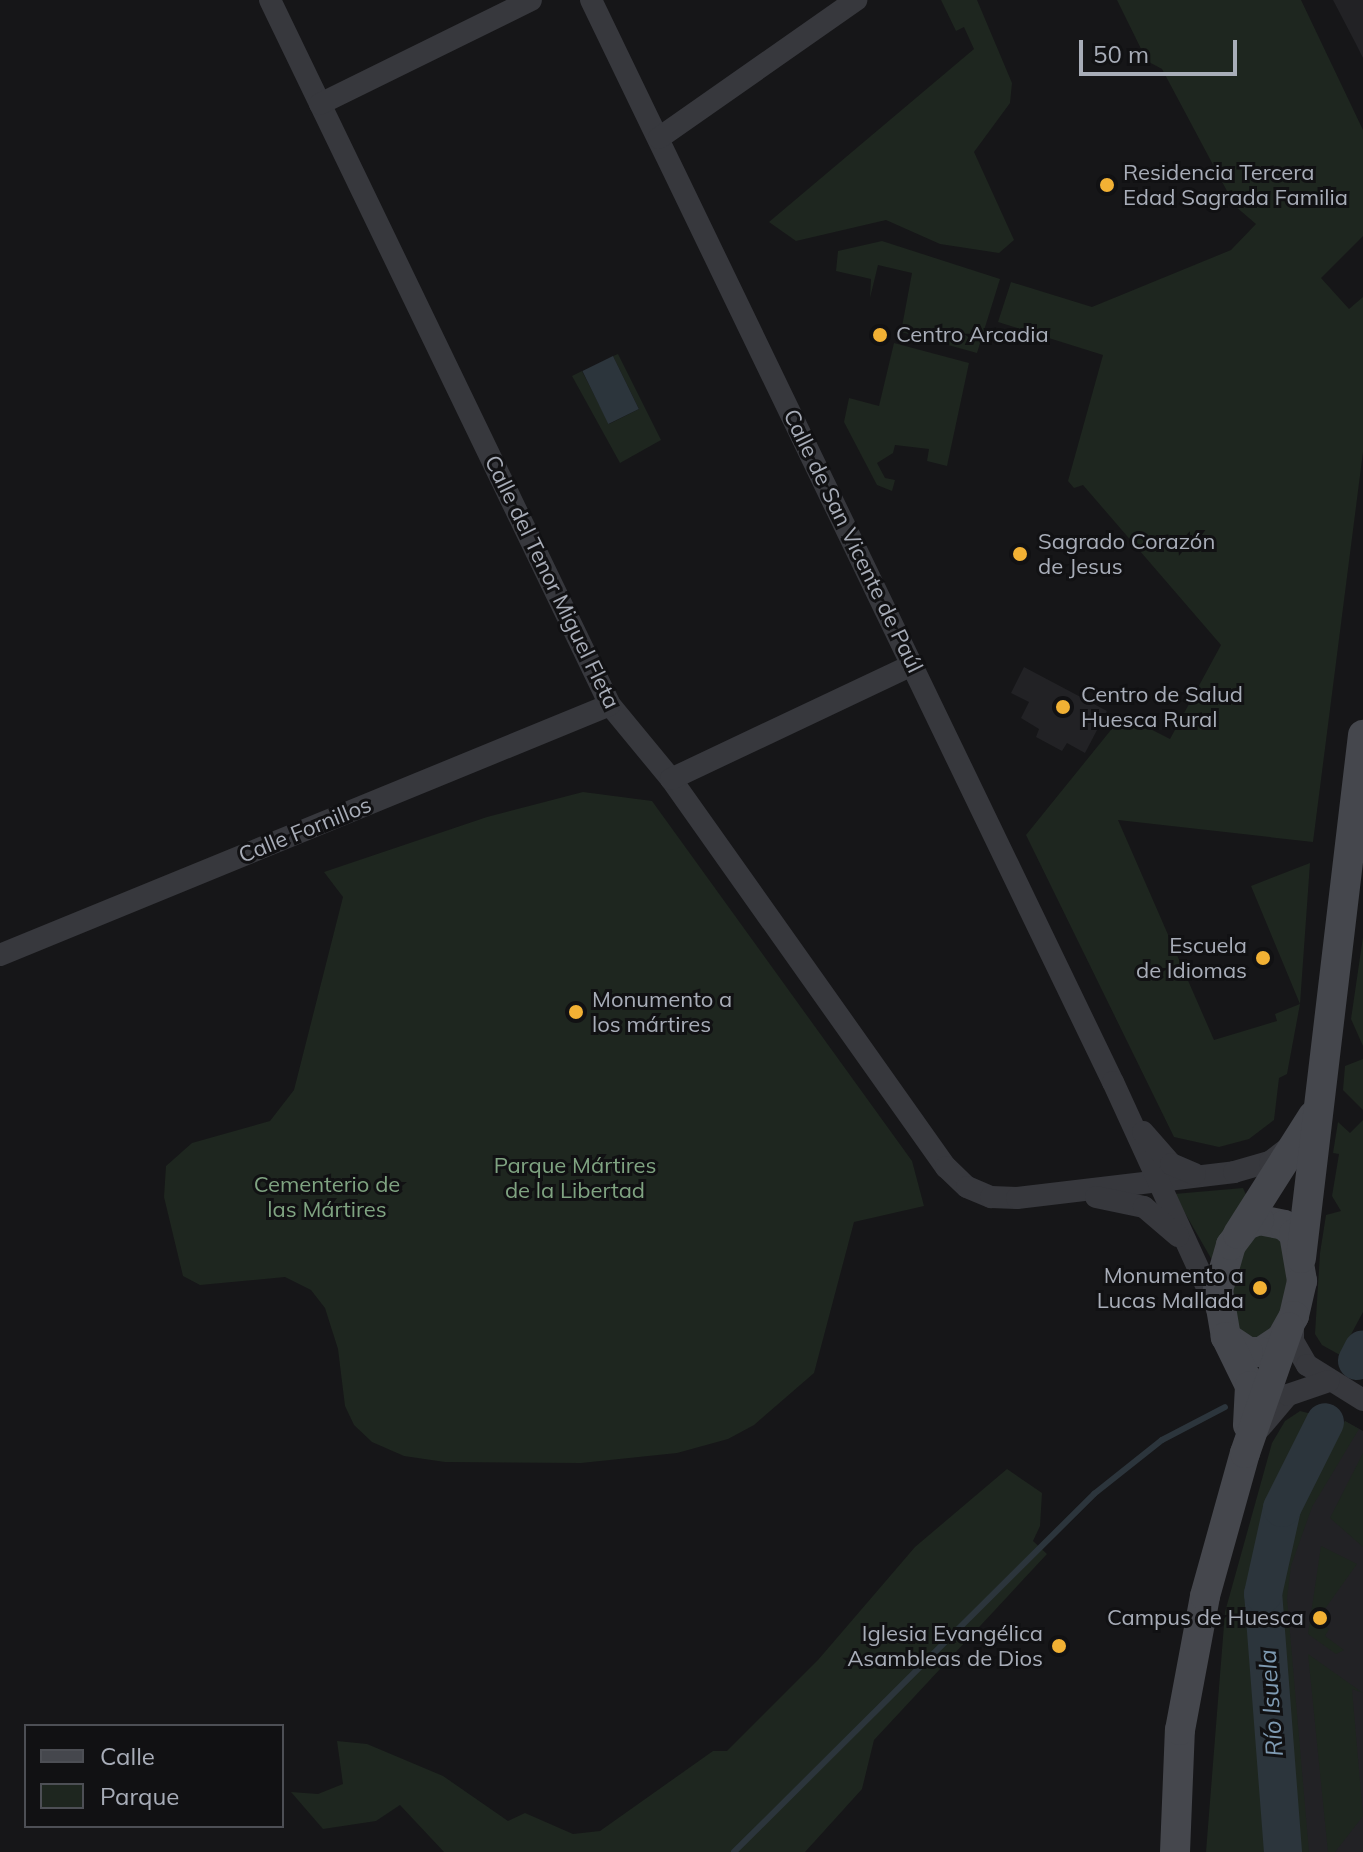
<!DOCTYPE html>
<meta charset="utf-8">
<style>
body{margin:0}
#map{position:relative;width:1363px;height:1852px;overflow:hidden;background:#161618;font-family:Mulish,sans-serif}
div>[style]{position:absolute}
.built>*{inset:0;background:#222225}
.green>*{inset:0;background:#1e261f}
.water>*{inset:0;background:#2c353c;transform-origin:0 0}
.stream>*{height:6px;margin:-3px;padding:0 3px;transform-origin:3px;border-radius:3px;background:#2c353c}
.river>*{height:38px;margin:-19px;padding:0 19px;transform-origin:19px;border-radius:19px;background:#2c353c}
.street>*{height:22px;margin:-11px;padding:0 11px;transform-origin:11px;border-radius:11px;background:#37383d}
.secondary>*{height:30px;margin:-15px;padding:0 15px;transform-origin:15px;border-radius:15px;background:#45474d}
.dots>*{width:22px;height:22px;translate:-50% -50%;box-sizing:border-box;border:4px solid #111113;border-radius:50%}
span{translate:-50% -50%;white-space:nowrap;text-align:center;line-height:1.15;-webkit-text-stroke:6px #111113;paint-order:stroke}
.poi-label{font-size:22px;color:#a8adb8}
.left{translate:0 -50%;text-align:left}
.right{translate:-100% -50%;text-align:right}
.street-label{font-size:22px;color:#a8adb8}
.park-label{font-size:22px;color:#7fa381}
.water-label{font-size:24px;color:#7f9bb3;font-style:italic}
.legend{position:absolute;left:24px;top:1724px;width:260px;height:104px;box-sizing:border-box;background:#111113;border:2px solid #4d4f55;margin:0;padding:10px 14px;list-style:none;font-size:24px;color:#a8adb8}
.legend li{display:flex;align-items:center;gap:16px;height:40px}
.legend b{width:40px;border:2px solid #4d4f55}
.scale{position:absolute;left:1079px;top:40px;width:158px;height:36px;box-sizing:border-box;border:4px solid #a8adb8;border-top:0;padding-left:10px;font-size:24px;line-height:28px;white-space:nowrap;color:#a8adb8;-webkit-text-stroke:6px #111113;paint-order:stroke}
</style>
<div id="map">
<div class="built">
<div style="clip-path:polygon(1333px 0,1363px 0,1363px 58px,1356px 44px)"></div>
<div style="clip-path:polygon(1024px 667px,1107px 711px,1085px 753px,1067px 743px,1062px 751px,1036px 737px,1039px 729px,1021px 718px,1029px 702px,1011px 693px)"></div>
<div style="clip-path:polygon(1345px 1421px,1363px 1431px,1363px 1852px,1295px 1852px,1276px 1637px,1278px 1566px,1301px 1495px)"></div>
</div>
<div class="green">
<div style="clip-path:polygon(941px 0,977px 0,1012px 83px,1010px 103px,974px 152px,1014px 240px,999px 253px,940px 244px,886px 220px,796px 241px,769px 222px,974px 49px,964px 27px,956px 31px)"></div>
<div style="clip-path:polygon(1117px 0,1301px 0,1363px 130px,1363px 236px,1321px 278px,1349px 309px,1363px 297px,1363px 452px,1313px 842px,1118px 820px,1214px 1040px,1277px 1021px,1275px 1014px,1300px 1004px,1251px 886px,1310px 863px,1300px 1004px,1287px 1074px,1279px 1078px,1274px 1120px,1249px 1139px,1219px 1147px,1174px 1137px,1026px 835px,1123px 715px,1170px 739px,1221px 645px,1083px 485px,1074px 488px,1068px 481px,1103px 355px,998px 322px,1011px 282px,1092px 307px,1231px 250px,1256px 224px,1235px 206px,1162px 69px,1147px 61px)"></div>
<div style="clip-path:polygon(882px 241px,1000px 279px,977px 353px,901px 332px,912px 273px,878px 265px,870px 298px,871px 279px,836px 271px,838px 251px)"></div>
<div style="clip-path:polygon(894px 343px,969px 363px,947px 466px,927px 461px,929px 449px,895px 445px,893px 453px,877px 463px,885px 478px,895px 480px,892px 491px,877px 485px,844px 422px,849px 398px,879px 406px)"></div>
<div style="clip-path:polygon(618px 354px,661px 440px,620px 463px,572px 376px,582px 371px,609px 424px,639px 409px,613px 356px)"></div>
<div style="clip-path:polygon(583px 792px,652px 801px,912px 1161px,924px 1206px,854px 1222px,814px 1373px,754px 1425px,728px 1439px,677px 1453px,581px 1463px,445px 1462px,404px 1456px,372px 1442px,354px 1425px,345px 1406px,338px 1349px,325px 1308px,311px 1290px,285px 1277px,200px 1285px,183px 1276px,164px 1197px,166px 1166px,192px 1143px,270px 1121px,294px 1090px,343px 897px,324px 872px,487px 817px)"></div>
<div style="clip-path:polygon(1363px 937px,1363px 1046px,1351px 1019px)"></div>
<div style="clip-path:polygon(1363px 1059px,1363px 1110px,1343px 1090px,1345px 1066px)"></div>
<div style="clip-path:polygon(1363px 1120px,1363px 1312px,1340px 1355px,1322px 1345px,1315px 1334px,1320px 1253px,1326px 1215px,1341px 1211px,1332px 1196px,1339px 1154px,1333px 1153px,1338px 1122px,1350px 1133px)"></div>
<div style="clip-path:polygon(1243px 1188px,1248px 1199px,1212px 1260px,1174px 1194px)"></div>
<div style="clip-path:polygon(1261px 1231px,1284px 1240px,1291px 1281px,1273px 1331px,1250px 1341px,1233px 1323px,1230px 1312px,1236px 1259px)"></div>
<div style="clip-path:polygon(1300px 1411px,1316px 1415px,1268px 1503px,1249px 1594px,1269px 1852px,1206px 1852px,1225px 1612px,1272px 1443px,1285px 1421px)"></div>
<div style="clip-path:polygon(1345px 1421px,1359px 1429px,1312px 1507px,1291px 1566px,1287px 1598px,1309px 1852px,1295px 1852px,1276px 1637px,1278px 1566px,1301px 1495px)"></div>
<div style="clip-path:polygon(1363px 1453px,1363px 1547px,1330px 1518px)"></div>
<div style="clip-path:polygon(1007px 1469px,1042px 1493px,1040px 1526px,1033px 1541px,1047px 1554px,874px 1740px,862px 1789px,805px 1852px,444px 1852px,400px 1805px,376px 1821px,323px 1829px,291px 1792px,318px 1794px,343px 1784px,337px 1741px,367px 1744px,443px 1776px,508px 1821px,525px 1813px,573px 1834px,600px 1831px,713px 1751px,727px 1751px,818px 1660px,915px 1547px)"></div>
<div style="clip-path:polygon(1321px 1546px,1357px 1564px,1317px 1620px,1329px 1629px,1325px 1636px,1344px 1650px,1336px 1654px,1308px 1634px)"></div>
<div style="clip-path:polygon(1308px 1654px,1363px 1693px,1352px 1689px,1363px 1816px,1335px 1852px,1328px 1852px)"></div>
</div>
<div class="water">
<div style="left:613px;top:356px;width:59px;height:34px;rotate:64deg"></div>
</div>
<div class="stream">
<div style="left:734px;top:1852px;width:508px;rotate:-44.84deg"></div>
<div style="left:1094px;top:1494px;width:87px;rotate:-38.5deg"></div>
<div style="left:1162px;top:1440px;width:71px;rotate:-27.6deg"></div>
</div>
<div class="river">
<div style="left:1357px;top:1361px;width:13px;rotate:-63deg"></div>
<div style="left:1283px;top:1852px;width:259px;rotate:-94.4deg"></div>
<div style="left:1263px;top:1594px;width:88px;rotate:-77.5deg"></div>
<div style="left:1282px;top:1508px;width:96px;rotate:-63.4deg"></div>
</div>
<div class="street">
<div style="left:270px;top:0;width:783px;rotate:64.25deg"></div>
<div style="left:610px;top:705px;width:96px;rotate:50.5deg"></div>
<div style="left:671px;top:779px;width:476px;rotate:54.7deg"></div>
<div style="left:946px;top:1167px;width:29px;rotate:44deg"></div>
<div style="left:967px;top:1187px;width:26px;rotate:23deg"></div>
<div style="left:991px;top:1197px;width:26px;rotate:2deg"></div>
<div style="left:1017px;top:1198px;width:219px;rotate:-6.8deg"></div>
<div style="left:1234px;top:1172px;width:37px;rotate:-16deg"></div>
<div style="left:1270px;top:1162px;width:23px;rotate:-38deg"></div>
<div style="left:591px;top:0;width:1201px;rotate:64.25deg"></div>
<div style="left:1113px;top:1082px;width:250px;rotate:65.4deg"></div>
<div style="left:320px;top:104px;width:235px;rotate:-26.2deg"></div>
<div style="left:659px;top:138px;width:241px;rotate:-35deg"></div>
<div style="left:671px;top:779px;width:267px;rotate:-25.3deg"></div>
<div style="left:0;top:955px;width:659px;rotate:-22.29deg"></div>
<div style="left:1143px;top:1132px;width:43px;rotate:48.8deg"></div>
<div style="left:1171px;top:1164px;width:26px;rotate:23deg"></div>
<div style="left:1096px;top:1197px;width:49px;rotate:11.8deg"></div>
<div style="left:1144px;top:1207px;width:45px;rotate:40.5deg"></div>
<div style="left:1293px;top:1321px;width:20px;rotate:90deg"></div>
<div style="left:1293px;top:1341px;width:28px;rotate:60deg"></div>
<div style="left:1307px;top:1365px;width:66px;rotate:32deg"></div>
<div style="left:1260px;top:1428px;width:43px;rotate:-49.7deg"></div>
<div style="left:1288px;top:1395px;width:43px;rotate:-18.9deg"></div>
</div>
<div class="secondary">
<div style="left:1259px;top:1220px;width:25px;rotate:11deg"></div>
<div style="left:1284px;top:1225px;width:13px;rotate:42deg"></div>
<div style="left:1294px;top:1234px;width:48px;rotate:80.3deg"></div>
<div style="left:1302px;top:1281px;width:36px;rotate:103deg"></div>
<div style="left:1294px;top:1316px;width:25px;rotate:119deg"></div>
<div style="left:1282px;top:1338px;width:25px;rotate:146deg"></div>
<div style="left:1261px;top:1352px;width:13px;rotate:180deg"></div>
<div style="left:1248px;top:1352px;width:27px;rotate:-146deg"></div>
<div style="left:1226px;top:1337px;width:48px;rotate:-99.7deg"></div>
<div style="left:1218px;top:1290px;width:47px;rotate:-73.9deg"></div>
<div style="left:1231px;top:1245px;width:25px;rotate:-53deg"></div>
<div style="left:1246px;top:1225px;width:14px;rotate:-21deg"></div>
<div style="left:1238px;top:1234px;width:140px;rotate:-57.6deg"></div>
<div style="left:1301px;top:1258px;width:527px;rotate:-83.24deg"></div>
<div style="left:1226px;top:1337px;width:55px;rotate:63.9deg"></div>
<div style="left:1250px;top:1386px;width:39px;rotate:93deg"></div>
<div style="left:1175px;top:1852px;width:122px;rotate:-87.7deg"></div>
<div style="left:1180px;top:1730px;width:136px;rotate:-79.4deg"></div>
<div style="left:1205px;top:1596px;width:148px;rotate:-74.4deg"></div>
<div style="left:1245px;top:1453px;width:133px;rotate:-70.8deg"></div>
</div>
<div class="dots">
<div style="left:1107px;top:185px;background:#f2b134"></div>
<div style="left:880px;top:335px;background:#f2b134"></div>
<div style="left:1020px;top:554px;background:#f2b134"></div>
<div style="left:1063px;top:707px;background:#f2b134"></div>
<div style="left:1263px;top:958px;background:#f2b134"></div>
<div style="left:576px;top:1012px;background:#f2b134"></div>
<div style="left:1260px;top:1288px;background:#f2b134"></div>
<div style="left:1320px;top:1618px;background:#f2b134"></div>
<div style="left:1059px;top:1646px;background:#f2b134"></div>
</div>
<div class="poi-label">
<span class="left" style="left:1123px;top:185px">Residencia Tercera<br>Edad Sagrada Familia</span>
<span class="left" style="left:896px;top:335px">Centro Arcadia</span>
<span class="left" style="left:1038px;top:554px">Sagrado Corazón<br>de Jesus</span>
<span class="left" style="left:1081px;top:707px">Centro de Salud<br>Huesca Rural</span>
<span class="right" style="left:1247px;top:958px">Escuela<br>de Idiomas</span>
<span class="left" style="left:592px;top:1012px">Monumento a<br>los mártires</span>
<span class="right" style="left:1244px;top:1288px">Monumento a<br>Lucas Mallada</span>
<span class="right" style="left:1304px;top:1618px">Campus de Huesca</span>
<span class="right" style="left:1043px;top:1646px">Iglesia Evangélica<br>Asambleas de Dios</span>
</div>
<div class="street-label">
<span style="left:853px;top:541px;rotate:64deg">Calle de San Vicente de Paúl</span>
<span style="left:552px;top:582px;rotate:64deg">Calle del Tenor Miguel Fleta</span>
<span style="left:305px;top:830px;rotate:-22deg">Calle Fornillos</span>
</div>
<div class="park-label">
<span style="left:575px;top:1178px">Parque Mártires<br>de la Libertad</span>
<span style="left:327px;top:1197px">Cementerio de<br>las Mártires</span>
</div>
<div class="water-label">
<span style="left:1271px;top:1703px;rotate:-94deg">Río Isuela</span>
</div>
<ul class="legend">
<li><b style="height:10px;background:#45474d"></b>Calle</li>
<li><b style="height:22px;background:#1e261f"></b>Parque</li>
</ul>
<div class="scale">50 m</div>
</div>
